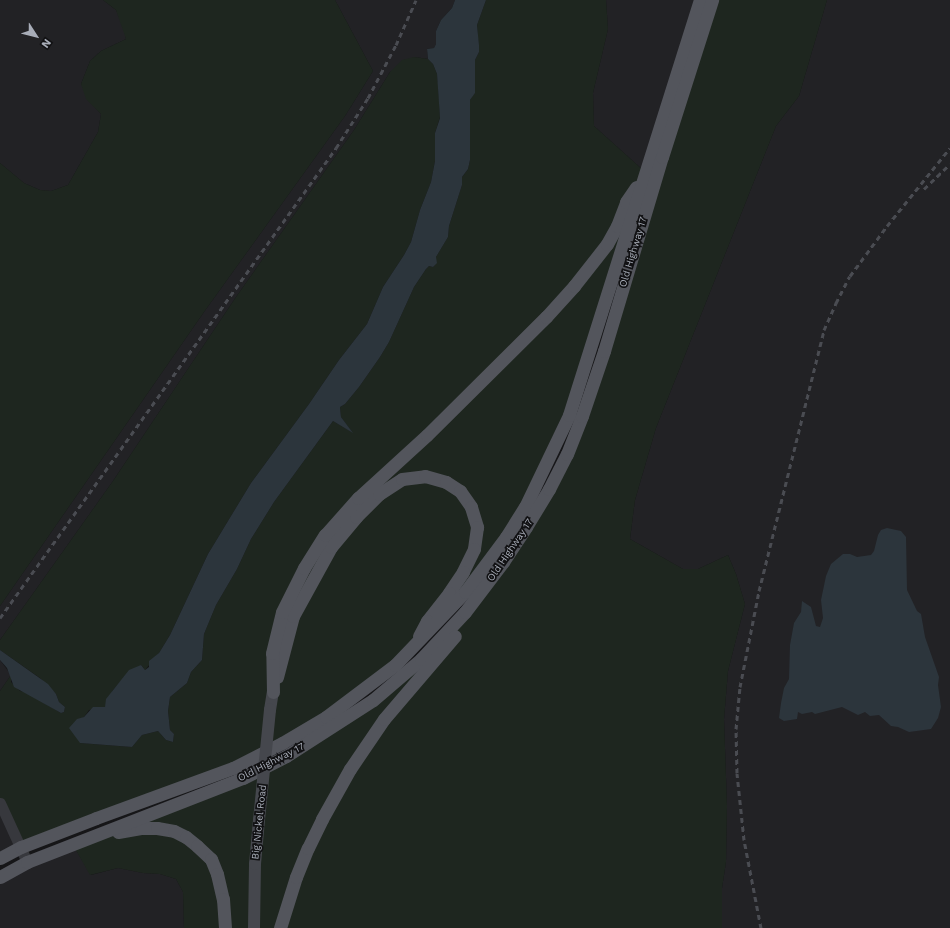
<!DOCTYPE html>
<style>
body{margin:0}
#map{position:relative;width:950px;height:928px;overflow:hidden;background:#161618;font-family:"Work Sans",sans-serif}
div>[style]{position:absolute}
.built>*{inset:0;background:#222225}
.green>*{inset:0;background:#1e261f}
.water>*{inset:0;background:#2c353c}
.tertiary>*{height:11px;margin:-5.5px;padding:0 5.5px;transform-origin:5.5px;border-radius:5.5px;background:#37383d}
.secondary>*{height:12px;margin:-6px;padding:0 6px;transform-origin:6px;border-radius:6px;background:#45474d}
.primary>*{height:13px;margin:-6.5px;padding:0 6.5px;transform-origin:6.5px;border-radius:6.5px;background:#53555c}
.rail>*{height:3px;margin-top:-1.5px;transform-origin:0;background:repeating-linear-gradient(90deg,#4a4c52 0 5px,transparent 0 9px)}
.secondary-bridge>*{height:12px;margin:-6px;padding:0 6px;transform-origin:6px;border-radius:6px;background:#45474d}
span{translate:-50% -50%;white-space:nowrap;text-align:center;line-height:1.15;-webkit-text-stroke:3.5px #111113;paint-order:stroke}
.street-label{font-size:10px;color:#a8adb8}
.north{position:absolute;left:16px;top:16px;width:40px;height:40px;-webkit-text-stroke:3px #111113;paint-order:stroke;rotate:126deg;font-size:11px;font-weight:700;line-height:16px;text-align:center;color:#a8adb8}
.north::after{content:'';display:block;margin:auto;width:14px;height:18px;background:#a8adb8;clip-path:polygon(50% 0,100% 100%,50% 72%,0 100%)}
</style>
<div id="map">
<div class="built">
<div style="clip-path:polygon(0 0,103px 0,116px 10px,123px 25px,126px 39px,101px 51px,90px 61px,81px 84px,94px 106px,101px 114px,98px 132px,68px 185px,51px 191px,40px 190px,24px 183px,0 163px)"></div>
<div style="clip-path:polygon(335px 0,455px 0,452px 8px,441px 20px,436px 31px,436px 44px,434px 48px,427px 49px,428px 59px,414px 57px,390px 72px,354px 130px,236px 297px,113px 481px,0 640px,0 606px,204px 312px,345px 116px,373px 71px)"></div>
<div style="clip-path:polygon(606px 0,698px 0,644px 171px,594px 126px,593px 93px,608px 29px)"></div>
<div style="clip-path:polygon(827px 0,950px 0,950px 928px,722px 928px,722px 888px,726px 862px,727px 806px,724px 719px,728px 671px,745px 604px,736px 574px,728px 555px,698px 569px,683px 569px,630px 539px,635px 500px,656px 428px,776px 126px,799px 96px)"></div>
<div style="clip-path:polygon(0 660px,11px 675px,0 691px)"></div>
<div style="clip-path:polygon(0 804px,21px 847px,0 857px)"></div>
<div style="clip-path:polygon(73px 845px,91px 875px,118px 868px,143px 873px,160px 874px,176px 879px,183px 892px,184px 928px,0 928px,0 878px)"></div>
</div>
<div class="green">
<div style="clip-path:polygon(103px 0,335px 0,373px 71px,345px 116px,204px 312px,0 606px,0 163px,24px 183px,40px 190px,51px 191px,68px 185px,98px 132px,101px 114px,86px 99px,81px 84px,90px 61px,101px 51px,126px 39px,116px 10px)"></div>
<div style="clip-path:polygon(486px 0,606px 0,608px 29px,593px 93px,594px 126px,644px 171px,582px 374px,506px 536px,395px 665px,281px 743px,21px 847px,0 804px,0 691px,11px 675px,11px 682px,20px 691px,25px 692px,61px 713px,64px 712px,65px 707px,59px 702px,56px 694px,40px 678px,0 650px,0 640px,113px 481px,236px 297px,354px 130px,390px 72px,402px 60px,414px 57px,428px 59px,433px 64px,437px 74px,438px 83px,440px 117px,435px 133px,435px 161px,431px 182px,420px 210px,411px 242px,404px 255px,383px 287px,367px 324px,339px 360px,309px 404px,251px 483px,208px 554px,170px 635px,159px 653px,145px 670px,141px 665px,121px 681px,113px 690px,105px 707px,89px 710px,84px 717px,80px 720px,80px 743px,132px 747px,142px 735px,158px 731px,166px 740px,173px 742px,174px 734px,170px 730px,168px 711px,170px 697px,187px 683px,191px 672px,202px 660px,204px 634px,216px 605px,237px 569px,251px 539px,274px 502px,333px 421px,352px 432px,341px 417px,340px 407px,345px 404px,359px 387px,380px 357px,389px 342px,414px 287px,426px 269px,429px 266px,433px 267px,436px 263px,436px 257px,448px 237px,449px 226px,462px 185px,462px 177px,468px 169px,470px 160px,470px 100px,475px 92px,475px 60px,479px 52px,477px 25px)"></div>
<div style="clip-path:polygon(713px 0,827px 0,799px 96px,776px 126px,656px 428px,635px 500px,630px 539px,683px 569px,698px 569px,728px 555px,736px 574px,745px 604px,728px 671px,724px 719px,727px 806px,726px 862px,722px 888px,722px 928px,184px 928px,183px 892px,176px 879px,160px 874px,143px 873px,118px 868px,90px 875px,73px 845px,305px 746px,444px 637px,567px 455px)"></div>
</div>
<div class="water">
<div style="clip-path:polygon(455px 0,486px 0,477px 25px,479px 45px,479px 52px,475px 60px,475px 93px,470px 100px,470px 160px,468px 169px,462px 177px,462px 185px,449px 226px,448px 237px,436px 257px,437px 263px,433px 267px,429px 266px,426px 269px,414px 287px,389px 342px,380px 357px,359px 387px,345px 404px,340px 407px,341px 417px,353px 433px,333px 421px,274px 502px,251px 539px,237px 569px,216px 605px,204px 634px,202px 660px,191px 672px,187px 683px,170px 697px,168px 711px,170px 730px,174px 734px,173px 742px,166px 740px,158px 731px,142px 735px,132px 747px,80px 743px,69px 728px,77px 719px,84px 717px,93px 707px,105px 707px,106px 699px,129px 670px,141px 665px,145px 670px,149px 667px,149px 661px,159px 653px,170px 635px,208px 554px,251px 483px,309px 404px,339px 360px,367px 324px,383px 287px,404px 255px,411px 242px,420px 210px,431px 182px,435px 161px,435px 133px,440px 118px,437px 74px,433px 64px,428px 59px,427px 49px,434px 48px,436px 44px,436px 31px,441px 20px,452px 8px)"></div>
<div style="clip-path:polygon(887px 528px,901px 531px,906px 537px,907px 590px,917px 611px,921px 614px,925px 637px,939px 677px,938px 685px,941px 707px,938px 718px,931px 729px,909px 732px,898px 727px,891px 726px,879px 715px,870px 716px,865px 712px,858px 715px,842px 707px,815px 714px,812px 712px,802px 714px,798px 712px,797px 719px,784px 721px,779px 718px,781px 703px,784px 688px,789px 679px,790px 645px,794px 623px,801px 612px,802px 601px,811px 607px,816px 626px,820px 627px,823px 618px,821px 600px,826px 576px,831px 564px,843px 554px,850px 554px,857px 557px,871px 555px,874px 551px,878px 535px,881px 530px)"></div>
<div style="clip-path:polygon(0 650px,48px 684px,56px 694px,59px 702px,65px 707px,64px 712px,61px 713px,14px 687px,7px 668px,0 660px)"></div>
</div>
<div class="tertiary">
<div style="left:0;top:803px;width:65px;rotate:65.4deg"></div>
</div>
<div class="secondary">
<div style="left:270px;top:710px;width:18px;rotate:-81deg"></div>
<div style="left:254px;top:928px;width:64px;rotate:-89.1deg"></div>
<div style="left:255px;top:864px;width:44px;rotate:-84.8deg"></div>
</div>
<div class="primary">
<div style="left:277px;top:677px;width:63px;rotate:-75.3deg"></div>
<div style="left:293px;top:616px;width:79px;rotate:-61.2deg"></div>
<div style="left:331px;top:547px;width:39px;rotate:-50deg"></div>
<div style="left:356px;top:517px;width:33px;rotate:-45deg"></div>
<div style="left:379px;top:494px;width:27px;rotate:-33deg"></div>
<div style="left:402px;top:479px;width:23px;rotate:-7deg"></div>
<div style="left:425px;top:476px;width:22px;rotate:16deg"></div>
<div style="left:446px;top:482px;width:17px;rotate:33deg"></div>
<div style="left:460px;top:491px;width:19px;rotate:55deg"></div>
<div style="left:471px;top:507px;width:21px;rotate:73deg"></div>
<div style="left:477px;top:527px;width:22px;rotate:98deg"></div>
<div style="left:474px;top:549px;width:25px;rotate:116deg"></div>
<div style="left:463px;top:572px;width:25px;rotate:124deg"></div>
<div style="left:449px;top:593px;width:36px;rotate:128deg"></div>
<div style="left:427px;top:621px;width:17px;rotate:118deg"></div>
<div style="left:273px;top:692px;width:39px;rotate:-91deg"></div>
<div style="left:272px;top:653px;width:42px;rotate:-76.3deg"></div>
<div style="left:282px;top:612px;width:49px;rotate:-63.4deg"></div>
<div style="left:304px;top:568px;width:39px;rotate:-58deg"></div>
<div style="left:325px;top:535px;width:50px;rotate:-48.3deg"></div>
<div style="left:358px;top:498px;width:93px;rotate:-42.4deg"></div>
<div style="left:427px;top:435px;width:168px;rotate:-44.8deg"></div>
<div style="left:546px;top:317px;width:42px;rotate:-47.9deg"></div>
<div style="left:574px;top:286px;width:53px;rotate:-51.8deg"></div>
<div style="left:607px;top:244px;width:21px;rotate:-61deg"></div>
<div style="left:617px;top:226px;width:26px;rotate:-69deg"></div>
<div style="left:626px;top:202px;width:18px;rotate:-56deg"></div>
<div style="left:118px;top:832px;width:23px;rotate:-10deg"></div>
<div style="left:141px;top:828px;width:16px"></div>
<div style="left:157px;top:828px;width:17px;rotate:10deg"></div>
<div style="left:174px;top:831px;width:13px;rotate:27deg"></div>
<div style="left:186px;top:837px;width:14px;rotate:39deg"></div>
<div style="left:197px;top:846px;width:19px;rotate:43deg"></div>
<div style="left:211px;top:859px;width:16px;rotate:68deg"></div>
<div style="left:217px;top:874px;width:26px;rotate:77deg"></div>
<div style="left:223px;top:899px;width:29px;rotate:86deg"></div>
<div style="left:0;top:858px;width:24px;rotate:-28deg"></div>
<div style="left:21px;top:847px;width:80px;rotate:-21.1deg"></div>
<div style="left:96px;top:818px;width:146px;rotate:-20.1deg"></div>
<div style="left:233px;top:768px;width:55px;rotate:-27deg"></div>
<div style="left:282px;top:743px;width:51px;rotate:-30.6deg"></div>
<div style="left:326px;top:717px;width:86px;rotate:-37deg"></div>
<div style="left:395px;top:665px;width:101px;rotate:-46.2deg"></div>
<div style="left:465px;top:592px;width:69px;rotate:-53.3deg"></div>
<div style="left:506px;top:537px;width:36px;rotate:-58deg"></div>
<div style="left:525px;top:507px;width:102px;rotate:-64.4deg"></div>
<div style="left:569px;top:415px;width:435px;rotate:-72.5deg"></div>
<div style="left:0;top:877px;width:31px;rotate:-29deg"></div>
<div style="left:27px;top:862px;width:232px;rotate:-21.3deg"></div>
<div style="left:243px;top:778px;width:48px;rotate:-27.1deg"></div>
<div style="left:286px;top:756px;width:103px;rotate:-32.8deg"></div>
<div style="left:373px;top:700px;width:63px;rotate:-40.5deg"></div>
<div style="left:421px;top:659px;width:64px;rotate:-46.9deg"></div>
<div style="left:465px;top:612px;width:63px;rotate:-52.8deg"></div>
<div style="left:503px;top:562px;width:42px;rotate:-56.7deg"></div>
<div style="left:526px;top:527px;width:44px;rotate:-58.8deg"></div>
<div style="left:549px;top:489px;width:39px;rotate:-63deg"></div>
<div style="left:567px;top:454px;width:41px;rotate:-68.5deg"></div>
<div style="left:582px;top:416px;width:69px;rotate:-71.3deg"></div>
<div style="left:604px;top:351px;width:202px;rotate:-73.4deg"></div>
<div style="left:662px;top:157px;width:165px;rotate:-72.3deg"></div>
<div style="left:280px;top:928px;width:53px;rotate:-72.6deg"></div>
<div style="left:296px;top:877px;width:31px;rotate:-68deg"></div>
<div style="left:308px;top:848px;width:32px;rotate:-64deg"></div>
<div style="left:322px;top:819px;width:57px;rotate:-60.8deg"></div>
<div style="left:350px;top:769px;width:60px;rotate:-55.8deg"></div>
<div style="left:384px;top:719px;width:109px;rotate:-49.5deg"></div>
</div>
<div class="rail">
<div style="left:924px;top:189px;width:36px;rotate:-44deg"></div>
<div style="left:0;top:618px;width:578px;rotate:-54.44deg"></div>
<div style="left:336px;top:148px;width:59px;rotate:-57.4deg"></div>
<div style="left:368px;top:98px;width:60px;rotate:-62.2deg"></div>
<div style="left:396px;top:45px;width:49px;rotate:-66deg"></div>
<div style="left:761px;top:928px;width:90px;rotate:-100.9deg"></div>
<div style="left:744px;top:840px;width:67px;rotate:-96deg"></div>
<div style="left:737px;top:773px;width:44px;rotate:-91.3deg"></div>
<div style="left:736px;top:729px;width:42px;rotate:-84.6deg"></div>
<div style="left:740px;top:687px;width:98px;rotate:-78.8deg"></div>
<div style="left:759px;top:591px;width:269px;rotate:-76deg"></div>
<div style="left:824px;top:330px;width:30px;rotate:-66deg"></div>
<div style="left:836px;top:303px;width:30px;rotate:-63deg"></div>
<div style="left:850px;top:276px;width:62px;rotate:-53.5deg"></div>
<div style="left:887px;top:226px;width:100px;rotate:-51.1deg"></div>
</div>
<div class="secondary-bridge">
<div style="left:259px;top:820px;width:111px;rotate:-84.3deg"></div>
</div>
<div class="street-label">
<span style="left:633px;top:252px;rotate:-73deg">Old Highway 17</span>
<span style="left:510px;top:550px;rotate:-56deg">Old Highway 17</span>
<span style="left:271px;top:762px;rotate:-27deg">Old Highway 17</span>
<span style="left:259px;top:822px;rotate:-84deg">Big Nickel Road</span>
</div>
<div class="north">N</div>
</div>
